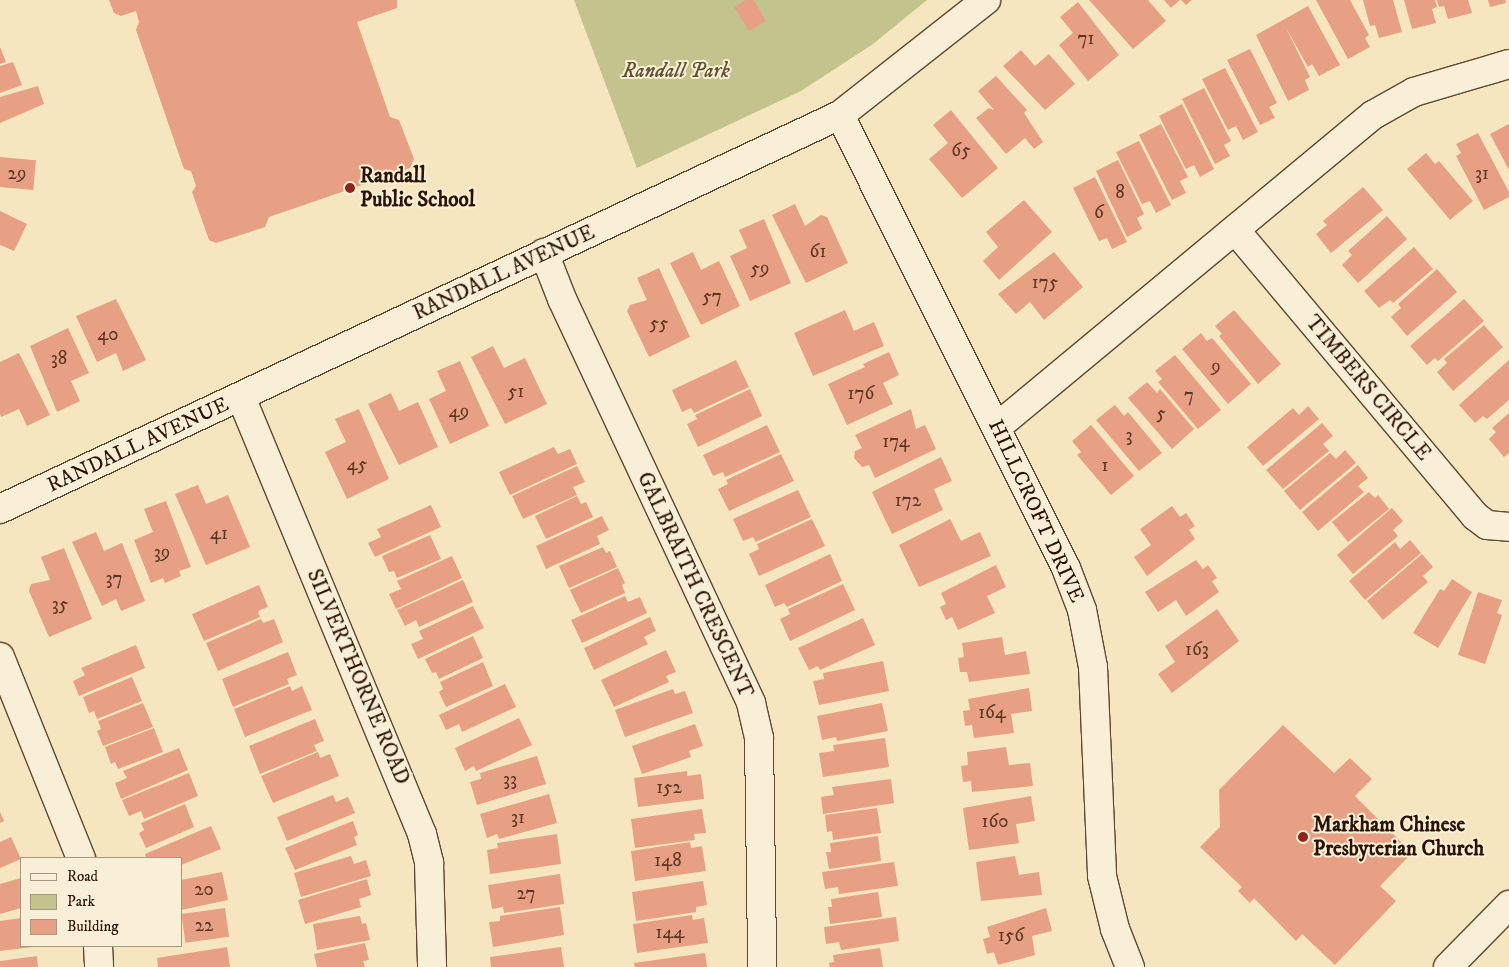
<!DOCTYPE html>
<style>
body{margin:0}
#map{position:relative;width:1509px;height:967px;overflow:hidden;background:#f6e6c0;font-family:"IM FELL DW Pica",serif}
div>[style]{position:absolute}
.green>*{inset:0;background:#c3c38d}
.building>*{inset:0;background:#e7a083;transform-origin:0 0}
.roads{filter:drop-shadow(1px 0 #5e4831) drop-shadow(-1px 0 #5e4831) drop-shadow(0 1px #5e4831) drop-shadow(0 -1px #5e4831)}
.minor>*{height:28px;margin:-14px;padding:0 14px;transform-origin:14px;border-radius:14px;background:#f9efd6}
.dots>*{width:14px;height:14px;translate:-50% -50%;box-sizing:border-box;border:2px solid #f9efd6;border-radius:50%}
span{translate:-50% -50%;white-space:nowrap;text-align:center;line-height:1.15;-webkit-text-stroke:4px #f9efd6;paint-order:stroke}
.number-label{font-size:19px;color:#5b3622}
.number-label span{-webkit-text-stroke-width:0}
.park-label{font-size:21px;color:#615132;font-style:italic}
.poi-label{font-size:21px;color:#2c1301;font-weight:700}
.left{translate:0 -50%;text-align:left}
.street-label{font-size:21px;color:#2c1301}
.legend{position:absolute;left:20px;top:857px;width:162px;height:90px;box-sizing:border-box;background:#f9efd6;border:1px solid #a79781;margin:0;padding:6px 9px;list-style:none;font-size:15px;color:#2c1301}
.legend li{display:flex;align-items:center;gap:10px;height:25px}
.legend b{width:25px;border:1px solid #a79781}
</style>
<div id="map">
<div class="green">
<div style="clip-path:polygon(574px 0,927px 0,873px 44px,801px 91px,637px 168px)"></div>
</div>
<div class="building">
<div style="clip-path:polygon(109px 0,397px 0,397px 8px,357px 22px,390px 117px,399px 120px,414px 159px,410px 168px,371px 182px,368px 177px,365px 184px,269px 217px,265px 227px,216px 243px,209px 240px,192px 192px,196px 186px,191px 171px,184px 169px,136px 30px,139px 22px,136px 11px,121px 16px,114px 13px)"></div>
<div style="clip-path:polygon(746px 0,754px 0,766px 21px,749px 31px,734px 7px)"></div>
<div style="clip-path:polygon(1089px 0,1148px 0,1166px 21px,1133px 49px)"></div>
<div style="clip-path:polygon(1164px 0,1180px 0,1171px 8px)"></div>
<div style="clip-path:polygon(1181px 0,1192px 0,1186px 5px)"></div>
<div style="clip-path:polygon(1316px 0,1350px 0,1369px 35px,1365px 38px,1370px 47px,1348px 59px)"></div>
<div style="clip-path:polygon(1363px 0,1393px 0,1402px 32px,1379px 38px,1375px 25px,1370px 26px)"></div>
<div style="clip-path:polygon(1404px 0,1435px 0,1437px 7px,1432px 9px,1436px 23px,1412px 29px)"></div>
<div style="clip-path:polygon(1437px 0,1468px 0,1472px 13px,1448px 19px,1444px 6px,1439px 7px)"></div>
<div style="clip-path:polygon(1488px 0,1505px 0,1506px 3px,1490px 7px)"></div>
<div style="clip-path:polygon(1078px 2px,1119px 55px,1088px 81px,1059px 45px,1073px 33px,1060px 17px)"></div>
<div style="clip-path:polygon(1308px 6px,1340px 65px,1319px 76px,1312px 64px,1308px 67px,1285px 26px,1310px 77px,1305px 80px,1309px 90px,1288px 101px,1256px 35px)"></div>
<div style="clip-path:polygon(0 47px,6px 62px,0 64px)"></div>
<div style="clip-path:polygon(1250px 49px,1277px 103px,1269px 107px,1275px 118px,1260px 125px,1227px 60px)"></div>
<div style="clip-path:polygon(1021px 50px,1035px 66px,1049px 54px,1075px 84px,1045px 110px,1003px 66px)"></div>
<div style="clip-path:polygon(13px 62px,22px 85px,0 93px,0 66px)"></div>
<div style="clip-path:polygon(1225px 68px,1258px 132px,1243px 140px,1236px 126px,1228px 130px,1202px 79px)"></div>
<div style="clip-path:polygon(996px 76px,1027px 110px,1024px 113px,1043px 142px,1034px 149px,1025px 138px,1006px 154px,976px 118px,989px 108px,994px 110px,978px 91px)"></div>
<div style="clip-path:polygon(38px 86px,44px 104px,0 123px,0 97px)"></div>
<div style="clip-path:polygon(1204px 88px,1231px 141px,1224px 145px,1230px 156px,1215px 164px,1182px 99px)"></div>
<div style="clip-path:polygon(1182px 104px,1214px 169px,1200px 177px,1194px 165px,1186px 169px,1159px 116px)"></div>
<div style="clip-path:polygon(951px 110px,998px 168px,962px 198px,929px 159px,948px 143px,933px 125px)"></div>
<div style="clip-path:polygon(1161px 124px,1188px 177px,1180px 181px,1186px 193px,1172px 200px,1139px 135px)"></div>
<div style="clip-path:polygon(1509px 124px,1509px 170px,1490px 134px)"></div>
<div style="clip-path:polygon(1478px 133px,1509px 192px,1509px 197px,1484px 210px,1456px 156px,1461px 153px,1456px 144px)"></div>
<div style="clip-path:polygon(1139px 141px,1171px 205px,1156px 213px,1150px 201px,1142px 204px,1116px 152px)"></div>
<div style="clip-path:polygon(1426px 153px,1435px 164px,1439px 161px,1473px 201px,1450px 220px,1407px 169px)"></div>
<div style="left:0;top:157px;width:36px;height:30px;rotate:5deg"></div>
<div style="clip-path:polygon(1118px 160px,1144px 214px,1137px 218px,1142px 229px,1127px 237px,1096px 171px)"></div>
<div style="clip-path:polygon(1095px 177px,1127px 242px,1112px 249px,1107px 238px,1099px 241px,1073px 188px)"></div>
<div style="clip-path:polygon(1363px 187px,1383px 210px,1331px 253px,1316px 234px,1327px 225px,1323px 221px)"></div>
<div style="clip-path:polygon(1024px 200px,1052px 232px,999px 280px,983px 261px,998px 247px,986px 232px)"></div>
<div style="clip-path:polygon(795px 204px,805px 226px,821px 215px,827px 217px,848px 263px,806px 283px,772px 215px)"></div>
<div style="clip-path:polygon(0 211px,27px 224px,14px 251px,0 245px)"></div>
<div style="clip-path:polygon(1387px 216px,1407px 239px,1358px 283px,1342px 265px,1352px 255px,1348px 251px)"></div>
<div style="clip-path:polygon(764px 219px,791px 283px,750px 301px,730px 256px,747px 248px,739px 230px)"></div>
<div style="clip-path:polygon(1414px 247px,1433px 269px,1393px 303px,1390px 300px,1379px 308px,1364px 291px)"></div>
<div style="clip-path:polygon(693px 252px,701px 270px,719px 261px,740px 306px,701px 325px,670px 263px)"></div>
<div style="clip-path:polygon(1054px 252px,1083px 287px,1044px 320px,1030px 302px,1016px 314px,998px 294px)"></div>
<div style="clip-path:polygon(659px 268px,690px 337px,649px 357px,627px 311px,630px 305px,647px 300px,637px 278px)"></div>
<div style="clip-path:polygon(1437px 269px,1457px 292px,1407px 336px,1391px 317px,1401px 308px,1398px 304px)"></div>
<div style="clip-path:polygon(116px 299px,146px 360px,123px 371px,116px 353px,97px 362px,76px 316px)"></div>
<div style="clip-path:polygon(1464px 299px,1484px 321px,1438px 361px,1435px 358px,1427px 365px,1410px 346px)"></div>
<div style="clip-path:polygon(845px 310px,854px 331px,874px 322px,884px 346px,813px 376px,794px 333px)"></div>
<div style="clip-path:polygon(1234px 310px,1281px 364px,1258px 384px,1219px 336px,1222px 334px,1215px 326px)"></div>
<div style="clip-path:polygon(1484px 325px,1503px 347px,1453px 391px,1437px 372px,1447px 363px,1444px 359px)"></div>
<div style="clip-path:polygon(68px 328px,89px 373px,71px 381px,80px 401px,57px 412px,30px 346px)"></div>
<div style="clip-path:polygon(1201px 333px,1207px 341px,1212px 338px,1251px 384px,1228px 404px,1182px 349px)"></div>
<div style="clip-path:polygon(493px 346px,504px 368px,525px 358px,547px 404px,505px 424px,471px 357px)"></div>
<div style="clip-path:polygon(889px 352px,899px 375px,883px 383px,893px 404px,847px 425px,828px 384px,865px 367px,863px 364px)"></div>
<div style="clip-path:polygon(19px 353px,50px 415px,27px 426px,19px 409px,1px 417px,0 414px,0 362px)"></div>
<div style="clip-path:polygon(1175px 355px,1221px 410px,1198px 429px,1158px 382px,1162px 379px,1155px 371px)"></div>
<div style="clip-path:polygon(736px 360px,749px 387px,694px 413px,691px 408px,682px 412px,672px 390px)"></div>
<div style="clip-path:polygon(1509px 360px,1509px 400px,1487px 419px,1483px 416px,1475px 423px,1459px 405px)"></div>
<div style="clip-path:polygon(460px 361px,489px 426px,450px 444px,429px 399px,446px 391px,437px 371px)"></div>
<div style="clip-path:polygon(1147px 382px,1157px 393px,1160px 389px,1194px 429px,1172px 449px,1128px 398px)"></div>
<div style="clip-path:polygon(750px 389px,762px 416px,698px 447px,687px 424px,697px 419px,695px 415px)"></div>
<div style="clip-path:polygon(391px 393px,399px 411px,418px 402px,438px 447px,399px 465px,368px 404px)"></div>
<div style="clip-path:polygon(1115px 405px,1124px 416px,1128px 412px,1162px 453px,1139px 471px,1096px 420px)"></div>
<div style="clip-path:polygon(1308px 406px,1319px 419px,1263px 466px,1247px 447px,1293px 408px,1299px 415px)"></div>
<div style="clip-path:polygon(359px 409px,389px 479px,347px 499px,325px 452px,346px 442px,335px 419px)"></div>
<div style="clip-path:polygon(911px 409px,916px 429px,925px 425px,936px 449px,875px 478px,869px 465px,862px 467px,854px 458px,855px 451px,862px 448px,855px 435px)"></div>
<div style="clip-path:polygon(1509px 413px,1509px 453px,1504px 457px,1489px 439px,1496px 432px,1492px 428px)"></div>
<div style="clip-path:polygon(1322px 423px,1333px 436px,1323px 444px,1329px 451px,1283px 489px,1266px 470px)"></div>
<div style="clip-path:polygon(767px 425px,780px 452px,725px 477px,723px 472px,713px 476px,703px 455px)"></div>
<div style="clip-path:polygon(1091px 425px,1134px 476px,1111px 495px,1077px 455px,1081px 452px,1072px 441px)"></div>
<div style="clip-path:polygon(554px 447px,558px 454px,570px 449px,577px 464px,510px 495px,499px 472px)"></div>
<div style="clip-path:polygon(1345px 450px,1356px 463px,1300px 510px,1284px 491px,1330px 453px,1336px 459px)"></div>
<div style="clip-path:polygon(781px 454px,794px 481px,729px 511px,718px 489px,728px 484px,726px 480px)"></div>
<div style="clip-path:polygon(941px 457px,952px 481px,934px 489px,943px 510px,892px 534px,872px 492px)"></div>
<div style="clip-path:polygon(1358px 465px,1368px 478px,1358px 486px,1364px 492px,1318px 531px,1302px 512px)"></div>
<div style="clip-path:polygon(577px 466px,585px 482px,573px 487px,577px 495px,523px 519px,512px 496px)"></div>
<div style="clip-path:polygon(198px 485px,206px 504px,228px 495px,250px 547px,206px 565px,175px 494px)"></div>
<div style="clip-path:polygon(798px 490px,811px 517px,756px 542px,753px 537px,743px 541px,733px 519px)"></div>
<div style="clip-path:polygon(1369px 492px,1375px 498px,1378px 495px,1389px 509px,1348px 542px,1332px 522px)"></div>
<div style="clip-path:polygon(577px 496px,581px 504px,586px 502px,593px 517px,546px 539px,535px 516px)"></div>
<div style="clip-path:polygon(166px 501px,191px 567px,179px 571px,181px 576px,165px 583px,163px 578px,151px 583px,134px 540px,153px 532px,144px 509px)"></div>
<div style="clip-path:polygon(431px 505px,441px 527px,375px 557px,368px 543px,381px 537px,377px 529px)"></div>
<div style="clip-path:polygon(1172px 506px,1180px 517px,1186px 513px,1195px 526px,1189px 530px,1195px 539px,1147px 576px,1134px 557px,1151px 545px,1140px 529px)"></div>
<div style="clip-path:polygon(1392px 508px,1403px 521px,1393px 530px,1398px 536px,1353px 574px,1337px 555px)"></div>
<div style="clip-path:polygon(602px 516px,609px 530px,597px 536px,600px 544px,546px 569px,536px 546px)"></div>
<div style="clip-path:polygon(812px 519px,825px 546px,759px 576px,749px 554px,759px 549px,757px 544px)"></div>
<div style="clip-path:polygon(950px 519px,961px 541px,980px 532px,991px 556px,919px 587px,899px 545px)"></div>
<div style="clip-path:polygon(96px 532px,104px 551px,122px 543px,145px 601px,121px 611px,116px 599px,102px 606px,72px 542px)"></div>
<div style="clip-path:polygon(430px 535px,441px 559px,397px 578px,394px 571px,389px 572px,382px 556px)"></div>
<div style="clip-path:polygon(1410px 540px,1421px 553px,1365px 600px,1349px 581px,1395px 542px,1400px 549px)"></div>
<div style="clip-path:polygon(603px 547px,606px 553px,610px 551px,617px 567px,569px 588px,559px 566px)"></div>
<div style="clip-path:polygon(64px 548px,92px 619px,49px 637px,29px 591px,31px 584px,50px 580px,41px 557px)"></div>
<div style="clip-path:polygon(830px 554px,842px 581px,787px 607px,784px 603px,775px 607px,765px 585px)"></div>
<div style="clip-path:polygon(1422px 554px,1433px 567px,1423px 576px,1428px 582px,1383px 620px,1367px 601px)"></div>
<div style="clip-path:polygon(452px 556px,462px 578px,396px 609px,389px 594px,401px 589px,397px 581px)"></div>
<div style="clip-path:polygon(1196px 560px,1203px 569px,1208px 565px,1217px 578px,1212px 581px,1219px 592px,1186px 616px,1176px 600px,1158px 612px,1145px 592px)"></div>
<div style="clip-path:polygon(996px 565px,1006px 587px,987px 596px,995px 613px,958px 630px,952px 617px,946px 620px,940px 607px,946px 604px,941px 593px)"></div>
<div style="clip-path:polygon(618px 568px,625px 583px,622px 585px,625px 593px,581px 613px,570px 590px)"></div>
<div style="clip-path:polygon(1452px 579px,1472px 592px,1438px 648px,1413px 633px,1440px 589px,1444px 591px)"></div>
<div style="clip-path:polygon(463px 580px,473px 602px,419px 627px,416px 620px,405px 626px,397px 610px)"></div>
<div style="clip-path:polygon(843px 584px,855px 610px,790px 641px,780px 619px,790px 614px,788px 609px)"></div>
<div style="clip-path:polygon(259px 585px,268px 607px,258px 611px,260px 617px,204px 641px,192px 614px)"></div>
<div style="clip-path:polygon(1478px 592px,1502px 600px,1497px 613px,1502px 615px,1485px 664px,1458px 655px)"></div>
<div style="clip-path:polygon(625px 596px,628px 602px,640px 597px,647px 613px,582px 643px,571px 620px)"></div>
<div style="clip-path:polygon(473px 606px,484px 628px,418px 659px,411px 644px,423px 639px,419px 631px)"></div>
<div style="clip-path:polygon(1217px 609px,1239px 641px,1172px 693px,1158px 674px,1175px 662px,1165px 646px)"></div>
<div style="clip-path:polygon(650px 617px,656px 631px,644px 637px,648px 644px,594px 670px,584px 648px)"></div>
<div style="clip-path:polygon(863px 618px,875px 645px,820px 670px,818px 666px,809px 670px,798px 648px)"></div>
<div style="clip-path:polygon(261px 619px,263px 623px,274px 619px,283px 642px,218px 671px,206px 643px)"></div>
<div style="clip-path:polygon(473px 636px,483px 658px,439px 679px,436px 672px,432px 673px,425px 659px)"></div>
<div style="clip-path:polygon(1002px 637px,1005px 655px,1026px 651px,1030px 674px,969px 682px,967px 672px,960px 672px,958px 658px,964px 657px,962px 643px)"></div>
<div style="clip-path:polygon(136px 645px,145px 668px,79px 696px,73px 681px,85px 675px,81px 668px)"></div>
<div style="clip-path:polygon(666px 650px,676px 672px,666px 676px,669px 682px,614px 707px,601px 680px)"></div>
<div style="clip-path:polygon(288px 652px,297px 675px,287px 679px,289px 684px,233px 707px,222px 679px)"></div>
<div style="clip-path:polygon(883px 661px,889px 691px,819px 705px,813px 681px,824px 679px,823px 673px)"></div>
<div style="clip-path:polygon(483px 662px,493px 686px,446px 707px,439px 692px,443px 689px,440px 682px)"></div>
<div style="clip-path:polygon(132px 677px,142px 701px,97px 719px,94px 711px,89px 713px,83px 697px)"></div>
<div style="clip-path:polygon(505px 684px,516px 707px,462px 732px,459px 724px,446px 730px,439px 715px)"></div>
<div style="clip-path:polygon(290px 686px,292px 691px,302px 686px,312px 710px,245px 737px,234px 709px)"></div>
<div style="clip-path:polygon(1029px 688px,1032px 711px,1011px 714px,1014px 733px,974px 738px,972px 725px,965px 726px,963px 711px,970px 710px,968px 699px)"></div>
<div style="clip-path:polygon(673px 689px,675px 694px,685px 691px,693px 713px,625px 737px,615px 710px)"></div>
<div style="clip-path:polygon(143px 703px,153px 727px,103px 746px,97px 731px,101px 729px,98px 721px)"></div>
<div style="clip-path:polygon(882px 703px,888px 731px,837px 741px,836px 737px,822px 740px,817px 716px)"></div>
<div style="clip-path:polygon(519px 718px,532px 745px,476px 771px,474px 766px,465px 771px,455px 748px)"></div>
<div style="clip-path:polygon(315px 719px,324px 741px,314px 745px,317px 751px,260px 774px,249px 746px)"></div>
<div style="clip-path:polygon(695px 724px,703px 746px,689px 751px,691px 757px,642px 774px,632px 746px)"></div>
<div style="clip-path:polygon(1283px 725px,1334px 773px,1350px 758px,1372px 779px,1355px 796px,1412px 853px,1380px 886px,1396px 901px,1335px 965px,1302px 934px,1296px 941px,1254px 898px,1250px 903px,1238px 891px,1242px 887px,1200px 847px,1220px 827px,1219px 790px)"></div>
<div style="clip-path:polygon(154px 728px,163px 752px,118px 769px,115px 762px,111px 764px,105px 747px)"></div>
<div style="clip-path:polygon(885px 738px,889px 767px,823px 777px,819px 753px,834px 751px,833px 745px)"></div>
<div style="clip-path:polygon(1006px 747px,1009px 765px,1030px 763px,1033px 786px,972px 792px,971px 781px,963px 782px,961px 766px,968px 765px,967px 752px)"></div>
<div style="clip-path:polygon(179px 748px,188px 770px,121px 799px,115px 783px,127px 778px,123px 771px)"></div>
<div style="clip-path:polygon(318px 752px,320px 758px,330px 754px,339px 776px,273px 803px,261px 776px)"></div>
<div style="clip-path:polygon(537px 756px,546px 784px,477px 805px,470px 782px,481px 779px,480px 773px)"></div>
<div style="clip-path:polygon(687px 771px,687px 776px,701px 774px,704px 799px,638px 807px,634px 778px)"></div>
<div style="clip-path:polygon(189px 773px,198px 796px,144px 819px,141px 811px,129px 816px,122px 800px)"></div>
<div style="clip-path:polygon(891px 779px,894px 803px,823px 814px,821px 797px,834px 795px,832px 787px)"></div>
<div style="clip-path:polygon(549px 794px,557px 823px,499px 839px,497px 834px,487px 838px,480px 814px)"></div>
<div style="clip-path:polygon(333px 795px,336px 802px,348px 797px,355px 813px,287px 841px,277px 817px)"></div>
<div style="clip-path:polygon(1031px 796px,1035px 821px,1016px 824px,1019px 843px,969px 850px,963px 808px)"></div>
<div style="clip-path:polygon(185px 804px,194px 827px,146px 848px,139px 833px,144px 830px,141px 823px)"></div>
<div style="clip-path:polygon(877px 808px,881px 833px,833px 840px,832px 831px,827px 832px,825px 815px)"></div>
<div style="clip-path:polygon(702px 809px,706px 833px,694px 834px,695px 840px,635px 848px,631px 819px)"></div>
<div style="clip-path:polygon(0 812px,4px 821px,0 823px)"></div>
<div style="clip-path:polygon(353px 821px,358px 835px,354px 837px,357px 845px,295px 870px,285px 848px)"></div>
<div style="clip-path:polygon(211px 826px,221px 849px,181px 865px,181px 858px,146px 858px,145px 854px)"></div>
<div style="clip-path:polygon(557px 834px,561px 864px,490px 874px,487px 850px,498px 848px,497px 843px)"></div>
<div style="clip-path:polygon(878px 836px,881px 861px,829px 869px,826px 852px,831px 852px,830px 843px)"></div>
<div style="clip-path:polygon(11px 837px,21px 859px,0 868px,0 842px)"></div>
<div style="clip-path:polygon(690px 842px,691px 848px,702px 846px,706px 871px,635px 881px,631px 851px)"></div>
<div style="clip-path:polygon(351px 856px,354px 864px,366px 860px,371px 876px,301px 897px,294px 873px)"></div>
<div style="clip-path:polygon(1015px 856px,1019px 875px,1039px 872px,1042px 895px,981px 901px,976px 862px)"></div>
<div style="clip-path:polygon(894px 862px,898px 886px,839px 894px,838px 887px,825px 889px,822px 872px)"></div>
<div style="clip-path:polygon(222px 872px,228px 900px,181px 910px,181px 880px)"></div>
<div style="clip-path:polygon(560px 874px,564px 904px,504px 913px,503px 907px,492px 909px,488px 885px)"></div>
<div style="clip-path:polygon(21px 878px,21px 908px,0 914px,0 884px)"></div>
<div style="clip-path:polygon(367px 879px,371px 895px,359px 899px,361px 907px,305px 924px,298px 900px)"></div>
<div style="clip-path:polygon(703px 881px,707px 905px,696px 907px,696px 912px,636px 921px,632px 892px)"></div>
<div style="clip-path:polygon(878px 892px,882px 917px,830px 924px,828px 907px,832px 907px,831px 899px)"></div>
<div style="clip-path:polygon(560px 907px,564px 935px,493px 947px,489px 922px,500px 921px,500px 916px)"></div>
<div style="left:225px;top:908px;width:29px;height:44px;rotate:82deg"></div>
<div style="clip-path:polygon(1046px 908px,1052px 931px,1032px 936px,1035px 955px,998px 965px,994px 952px,987px 954px,983px 939px,990px 937px,987px 927px)"></div>
<div style="clip-path:polygon(692px 915px,693px 920px,704px 918px,708px 943px,637px 953px,633px 924px)"></div>
<div style="clip-path:polygon(360px 916px,362px 924px,366px 923px,370px 940px,317px 950px,313px 924px)"></div>
<div style="clip-path:polygon(896px 917px,899px 941px,841px 950px,839px 942px,826px 944px,824px 927px)"></div>
<div style="clip-path:polygon(21px 918px,21px 946px,32px 947px,0 951px,0 921px)"></div>
<div style="clip-path:polygon(365px 943px,369px 960px,363px 961px,365px 967px,317px 967px,314px 954px)"></div>
<div style="clip-path:polygon(227px 947px,230px 967px,158px 967px,157px 958px)"></div>
<div style="clip-path:polygon(561px 947px,564px 967px,491px 967px,490px 957px)"></div>
<div style="clip-path:polygon(880px 948px,883px 967px,830px 967px,829px 963px,834px 962px,833px 955px)"></div>
<div style="clip-path:polygon(705px 953px,707px 967px,635px 967px,634px 963px)"></div>
<div style="clip-path:polygon(37px 956px,38px 967px,0 967px,0 961px)"></div>
</div>
<div class="roads">
<div class="minor">
<div style="left:840px;top:115px;width:506px;rotate:63.49deg"></div>
<div style="left:1066px;top:568px;width:45px;rotate:69.1deg"></div>
<div style="left:1082px;top:610px;width:58px;rotate:79.1deg"></div>
<div style="left:1093px;top:667px;width:209px;rotate:87.5deg"></div>
<div style="left:1102px;top:876px;width:55px;rotate:76.2deg"></div>
<div style="left:1115px;top:929px;width:41px;rotate:68.5deg"></div>
<div style="left:1236px;top:231px;width:372px;rotate:50deg"></div>
<div style="left:1475px;top:516px;width:15px;rotate:37deg"></div>
<div style="left:1487px;top:525px;width:22px;rotate:5deg"></div>
<div style="left:544px;top:253px;width:49px;rotate:68.6deg"></div>
<div style="left:562px;top:299px;width:446px;rotate:64.9deg"></div>
<div style="left:751px;top:703px;width:36px;rotate:77deg"></div>
<div style="left:759px;top:738px;width:229px;rotate:89.2deg"></div>
<div style="left:241px;top:397px;width:473px;rotate:67.5deg"></div>
<div style="left:422px;top:834px;width:30px;rotate:76deg"></div>
<div style="left:429px;top:863px;width:104px;rotate:88.3deg"></div>
<div style="left:997px;top:427px;width:489px;rotate:-39.7deg"></div>
<div style="left:1373px;top:115px;width:47px;rotate:-29.3deg"></div>
<div style="left:1414px;top:92px;width:99px;rotate:-16.4deg"></div>
<div style="left:0;top:509px;width:928px;rotate:-25.13deg"></div>
<div style="left:840px;top:115px;width:186px;rotate:-38.2deg"></div>
<div style="left:0;top:657px;width:217px;rotate:68.1deg"></div>
<div style="left:98px;top:946px;width:21px;rotate:87deg"></div>
<div style="left:1448px;top:967px;width:87px;rotate:-45.5deg"></div>
</div>
</div>
<div class="dots">
<div style="left:350px;top:188px;background:#8f2418"></div>
<div style="left:1303px;top:837px;background:#8f2418"></div>
</div>
<div class="number-label">
<span style="left:1086px;top:39px">71</span>
<span style="left:961px;top:151px">65</span>
<span style="left:17px;top:174px">29</span>
<span style="left:1482px;top:174px">31</span>
<span style="left:1120px;top:193px">8</span>
<span style="left:1099px;top:213px">6</span>
<span style="left:818px;top:252px">61</span>
<span style="left:760px;top:269px">59</span>
<span style="left:1045px;top:283px">175</span>
<span style="left:712px;top:297px">57</span>
<span style="left:659px;top:324px">55</span>
<span style="left:108px;top:335px">40</span>
<span style="left:59px;top:359px">38</span>
<span style="left:1216px;top:367px">9</span>
<span style="left:516px;top:392px">51</span>
<span style="left:861px;top:394px">176</span>
<span style="left:1189px;top:396px">7</span>
<span style="left:459px;top:412px">49</span>
<span style="left:1161px;top:414px">5</span>
<span style="left:1129px;top:436px">3</span>
<span style="left:896px;top:442px">174</span>
<span style="left:357px;top:465px">45</span>
<span style="left:1105px;top:466px">1</span>
<span style="left:908px;top:501px">172</span>
<span style="left:219px;top:534px">41</span>
<span style="left:162px;top:553px">39</span>
<span style="left:114px;top:579px">37</span>
<span style="left:60px;top:605px">35</span>
<span style="left:1197px;top:650px">163</span>
<span style="left:992px;top:713px">164</span>
<span style="left:510px;top:780px">33</span>
<span style="left:669px;top:788px">152</span>
<span style="left:518px;top:818px">31</span>
<span style="left:995px;top:822px">160</span>
<span style="left:668px;top:861px">148</span>
<span style="left:204px;top:890px">20</span>
<span style="left:526px;top:894px">27</span>
<span style="left:204px;top:926px">22</span>
<span style="left:670px;top:933px">144</span>
<span style="left:1011px;top:936px">156</span>
</div>
<div class="park-label">
<span style="left:676px;top:71px">Randall Park</span>
</div>
<div class="poi-label">
<span class="left" style="left:360px;top:188px">Randall<br>Public School</span>
<span class="left" style="left:1313px;top:837px">Markham Chinese<br>Presbyterian Church</span>
</div>
<div class="street-label">
<span style="left:504px;top:273px;rotate:-25deg">RANDALL AVENUE</span>
<span style="left:1368px;top:388px;rotate:50deg">TIMBERS CIRCLE</span>
<span style="left:138px;top:445px;rotate:-25deg">RANDALL AVENUE</span>
<span style="left:1036px;top:511px;rotate:65deg">HILLCROFT DRIVE</span>
<span style="left:695px;top:585px;rotate:65deg">GALBRAITH CRESCENT</span>
<span style="left:358px;top:677px;rotate:67deg">SILVERTHORNE ROAD</span>
</div>
<ul class="legend">
<li><b style="height:6px;background:#f9efd6"></b>Road</li>
<li><b style="height:14px;background:#c3c38d"></b>Park</li>
<li><b style="height:14px;background:#e7a083"></b>Building</li>
</ul>
</div>
